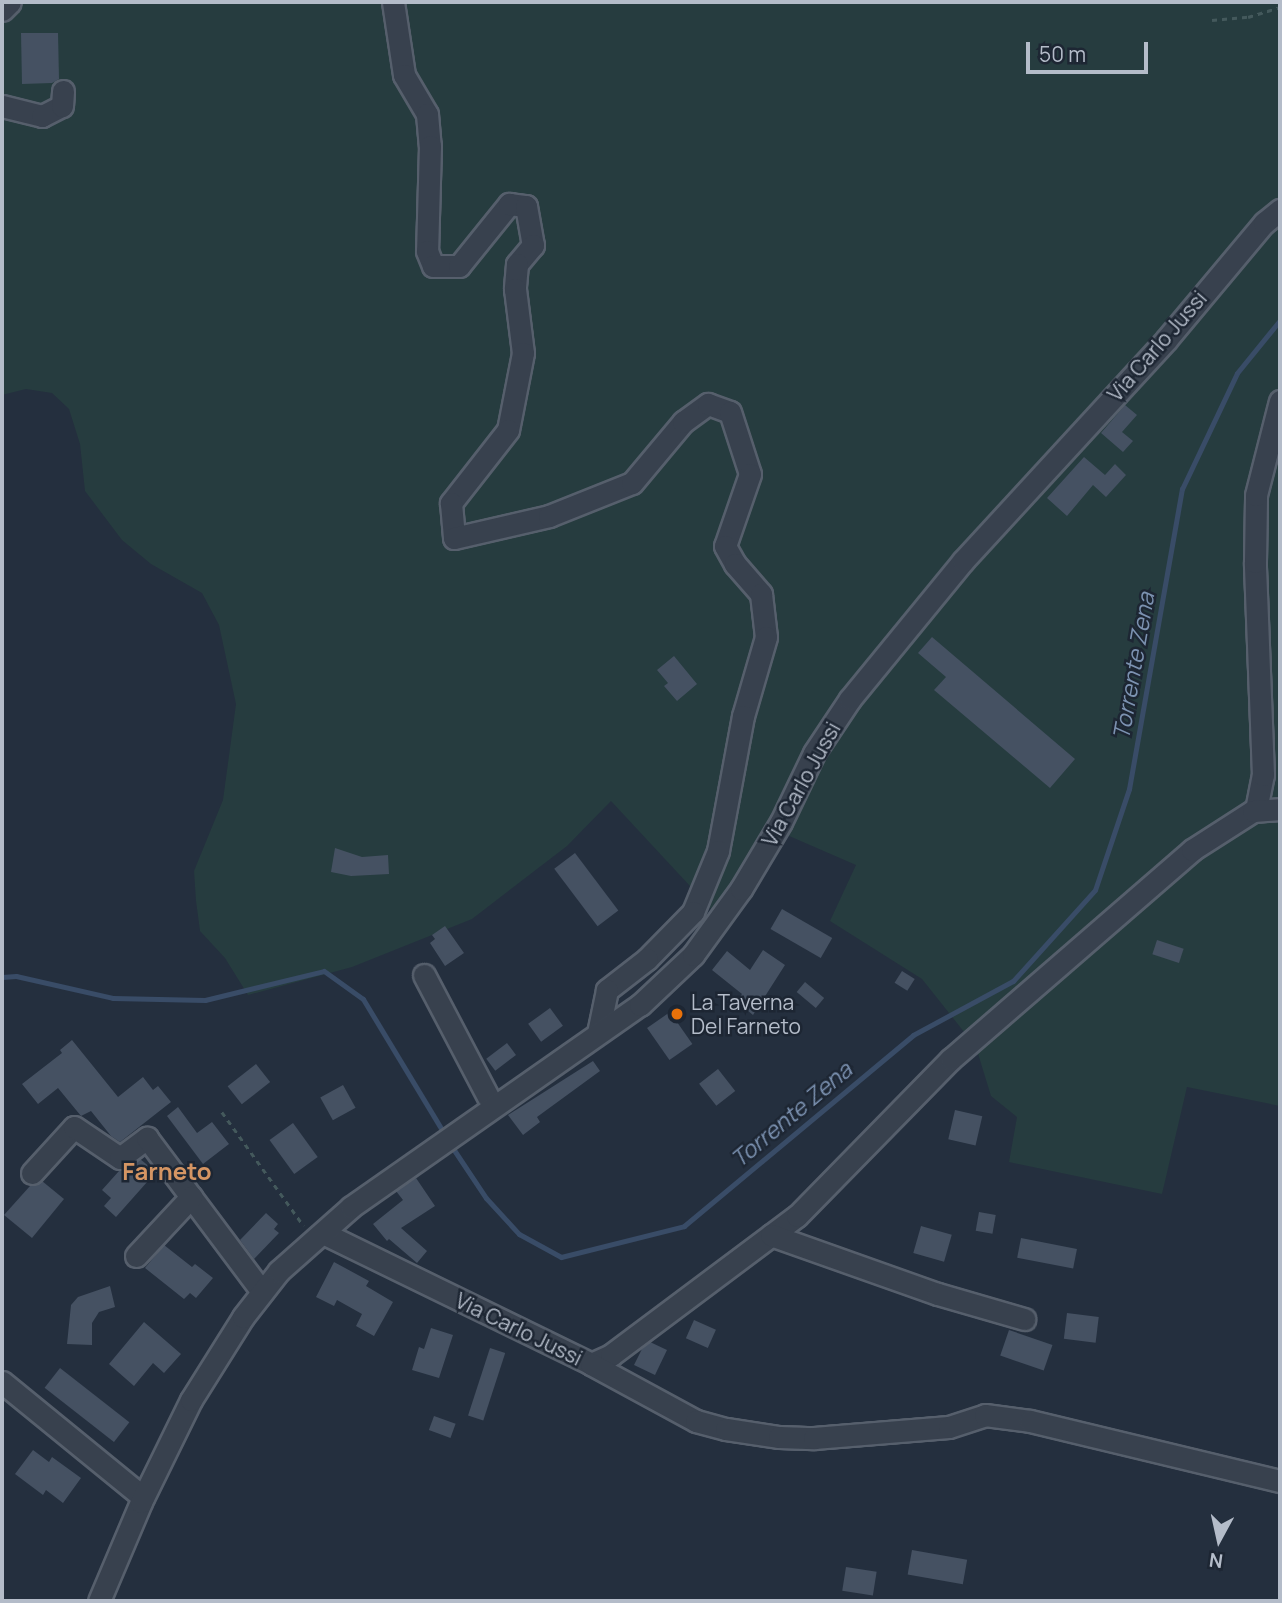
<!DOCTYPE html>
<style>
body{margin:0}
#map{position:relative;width:1282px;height:1603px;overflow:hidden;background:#242f3e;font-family:Manrope,sans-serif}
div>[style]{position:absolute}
.green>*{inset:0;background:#263c3f}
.stream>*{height:5px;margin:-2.5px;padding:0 2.5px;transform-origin:2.5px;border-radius:2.5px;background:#394c67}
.building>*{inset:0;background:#455162;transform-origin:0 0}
.path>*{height:2.5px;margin-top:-1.25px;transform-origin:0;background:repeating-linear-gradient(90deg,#44595c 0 5px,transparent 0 10px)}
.roads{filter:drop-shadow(2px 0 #565f6c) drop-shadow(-2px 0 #565f6c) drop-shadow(0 2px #565f6c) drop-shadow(0 -2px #565f6c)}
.minor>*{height:21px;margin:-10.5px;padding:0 10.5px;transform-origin:10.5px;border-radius:10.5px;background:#38414e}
.dots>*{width:19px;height:19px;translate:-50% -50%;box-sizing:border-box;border:4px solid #1d2633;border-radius:50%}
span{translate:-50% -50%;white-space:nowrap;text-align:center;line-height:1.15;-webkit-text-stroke:5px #1d2633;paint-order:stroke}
.street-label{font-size:21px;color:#b4bcc9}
.poi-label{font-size:21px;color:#b4bcc9}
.left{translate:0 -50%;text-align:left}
.water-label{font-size:23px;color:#7c92b1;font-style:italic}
.quarter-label{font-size:24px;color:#d59563;font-weight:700}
.frame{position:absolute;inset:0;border:4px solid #b4bcc9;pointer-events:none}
.north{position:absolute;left:1184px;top:1505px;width:70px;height:70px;-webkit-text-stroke:5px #1d2633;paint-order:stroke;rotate:188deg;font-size:19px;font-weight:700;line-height:28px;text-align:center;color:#b4bcc9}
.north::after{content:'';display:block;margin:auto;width:24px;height:32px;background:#b4bcc9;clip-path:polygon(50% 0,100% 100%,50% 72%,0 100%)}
.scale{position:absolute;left:1026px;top:42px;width:122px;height:32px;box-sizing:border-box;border:4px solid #b4bcc9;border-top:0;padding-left:9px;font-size:21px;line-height:24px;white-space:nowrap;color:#b4bcc9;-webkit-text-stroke:5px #1d2633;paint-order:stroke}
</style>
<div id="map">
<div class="green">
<div style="clip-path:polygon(2px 2px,1280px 2px,1280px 1106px,1187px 1087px,1162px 1194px,1009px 1162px,1017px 1117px,991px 1096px,976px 1047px,922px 979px,830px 921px,856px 865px,773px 829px,716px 914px,611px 801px,567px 846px,472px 919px,352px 967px,248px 995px,225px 958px,200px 931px,196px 901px,194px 871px,223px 800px,236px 704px,219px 625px,202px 593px,151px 564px,122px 540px,85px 491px,80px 444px,69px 409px,52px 393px,26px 389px,2px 395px)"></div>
</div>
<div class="stream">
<div style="left:2px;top:977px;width:14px;rotate:-4deg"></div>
<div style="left:16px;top:976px;width:99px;rotate:12.8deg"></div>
<div style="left:113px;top:998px;width:92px;rotate:1.2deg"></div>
<div style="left:205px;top:1000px;width:122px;rotate:-13.7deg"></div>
<div style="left:324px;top:971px;width:48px;rotate:35.7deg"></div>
<div style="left:363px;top:999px;width:159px;rotate:58.9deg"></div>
<div style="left:450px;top:1144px;width:65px;rotate:56.3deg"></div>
<div style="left:486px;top:1198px;width:49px;rotate:47.5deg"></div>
<div style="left:519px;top:1234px;width:48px;rotate:28.7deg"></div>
<div style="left:561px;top:1257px;width:127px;rotate:-14.1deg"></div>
<div style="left:684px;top:1226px;width:298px;rotate:-39.8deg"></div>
<div style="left:913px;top:1035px;width:114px;rotate:-28.4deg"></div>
<div style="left:1013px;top:981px;width:122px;rotate:-48deg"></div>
<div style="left:1095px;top:890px;width:107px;rotate:-71.4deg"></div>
<div style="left:1129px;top:789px;width:305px;rotate:-80deg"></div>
<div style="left:1182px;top:489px;width:128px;rotate:-64.6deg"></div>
<div style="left:1237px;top:373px;width:68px;rotate:-50.9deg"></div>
</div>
<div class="building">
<div style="clip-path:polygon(21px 33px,58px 33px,59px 79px,52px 83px,22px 84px)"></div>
<div style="clip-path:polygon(1125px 405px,1137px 415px,1122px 432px,1133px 441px,1123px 452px,1101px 433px)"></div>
<div style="clip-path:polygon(1084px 457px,1105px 475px,1115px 464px,1126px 475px,1106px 497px,1093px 485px,1067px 516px,1047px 498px)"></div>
<div style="clip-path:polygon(932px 637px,1075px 759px,1050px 788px,934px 690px,946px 677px,918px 653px)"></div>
<div style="clip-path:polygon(674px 656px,697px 684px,677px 701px,664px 686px,668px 683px,657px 670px)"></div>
<div style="clip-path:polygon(335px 848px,362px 857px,388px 855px,389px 874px,351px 876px,331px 872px)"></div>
<div style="left:575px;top:853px;width:72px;height:26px;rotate:53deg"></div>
<div style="left:782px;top:909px;width:58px;height:23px;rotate:30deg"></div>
<div style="clip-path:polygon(445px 926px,464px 953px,445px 966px,430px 943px,435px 939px,432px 935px)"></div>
<div style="left:1157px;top:940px;width:28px;height:15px;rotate:18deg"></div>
<div style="clip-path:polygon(763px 950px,785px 965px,753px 1015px,736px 1001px,742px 994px,712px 970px,727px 951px,750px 970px)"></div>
<div style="left:902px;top:971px;width:15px;height:14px;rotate:32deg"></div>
<div style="left:805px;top:982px;width:25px;height:13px;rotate:40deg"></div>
<div style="left:550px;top:1008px;width:22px;height:27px;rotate:54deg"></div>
<div style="left:670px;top:1012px;width:39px;height:28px;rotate:55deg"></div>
<div style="clip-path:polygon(72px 1040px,118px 1097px,143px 1077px,153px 1090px,158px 1086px,171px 1102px,120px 1142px,111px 1136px,91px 1111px,81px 1116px,58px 1088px,38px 1104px,22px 1084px,62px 1053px,60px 1050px)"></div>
<div style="left:507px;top:1043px;width:15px;height:26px;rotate:53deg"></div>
<div style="clip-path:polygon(593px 1061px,600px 1071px,537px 1117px,540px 1122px,523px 1135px,508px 1115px)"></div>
<div style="left:256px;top:1064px;width:23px;height:36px;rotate:52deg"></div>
<div style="left:718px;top:1069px;width:28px;height:24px;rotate:52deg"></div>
<div style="left:343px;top:1085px;width:26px;height:26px;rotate:61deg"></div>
<div style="clip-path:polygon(178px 1107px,197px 1133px,212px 1122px,229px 1144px,203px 1164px,167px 1116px)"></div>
<div style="left:955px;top:1110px;width:28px;height:30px;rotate:13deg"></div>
<div style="left:293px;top:1123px;width:42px;height:29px;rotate:54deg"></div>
<div style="clip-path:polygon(140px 1159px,156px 1172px,116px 1217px,104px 1206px,111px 1198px,102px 1190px,119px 1171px)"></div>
<div style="clip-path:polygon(416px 1178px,435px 1206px,401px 1228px,427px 1251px,417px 1263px,389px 1239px,387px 1241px,373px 1224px,403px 1200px,396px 1191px)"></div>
<div style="clip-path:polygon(42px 1181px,64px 1199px,32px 1238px,4px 1215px,30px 1186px)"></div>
<div style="left:979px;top:1212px;width:17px;height:19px;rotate:10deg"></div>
<div style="clip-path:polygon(266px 1213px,278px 1224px,274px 1229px,279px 1233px,254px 1259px,240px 1240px)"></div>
<div style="left:921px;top:1226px;width:32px;height:28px;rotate:16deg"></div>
<div style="left:1021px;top:1238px;width:57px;height:20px;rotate:11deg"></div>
<div style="clip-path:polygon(164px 1245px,192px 1267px,195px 1264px,213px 1278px,196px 1298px,190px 1293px,184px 1299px,145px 1268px)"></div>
<div style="clip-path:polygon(334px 1262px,369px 1281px,366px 1286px,393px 1302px,374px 1336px,356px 1326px,362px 1314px,337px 1300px,334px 1306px,316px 1297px)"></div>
<div style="clip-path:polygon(110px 1286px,115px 1307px,99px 1312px,92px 1323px,92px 1345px,67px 1344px,71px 1305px,78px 1297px)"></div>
<div style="left:1067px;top:1313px;width:32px;height:26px;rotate:7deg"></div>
<div style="left:694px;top:1320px;width:24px;height:20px;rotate:24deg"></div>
<div style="clip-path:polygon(144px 1322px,181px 1354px,164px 1373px,153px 1363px,134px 1386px,109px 1364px)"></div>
<div style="clip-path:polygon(431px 1328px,453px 1335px,439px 1378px,412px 1370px,419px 1347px,424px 1349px)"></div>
<div style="left:1009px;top:1330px;width:46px;height:27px;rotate:19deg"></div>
<div style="clip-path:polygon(650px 1342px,667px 1350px,655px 1375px,634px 1365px,642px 1349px)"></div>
<div style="left:490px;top:1348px;width:16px;height:71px;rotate:18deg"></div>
<div style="left:60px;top:1368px;width:88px;height:25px;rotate:38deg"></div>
<div style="left:434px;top:1416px;width:23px;height:15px;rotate:20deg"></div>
<div style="clip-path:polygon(33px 1450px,49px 1462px,52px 1457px,81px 1478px,63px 1503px,46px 1490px,43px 1495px,15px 1474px)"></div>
<div style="left:912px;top:1550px;width:56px;height:25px;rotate:10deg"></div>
<div style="left:846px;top:1567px;width:31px;height:24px;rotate:9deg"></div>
</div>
<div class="path">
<div style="left:1212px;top:20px;width:36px;rotate:-5deg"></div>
<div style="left:1248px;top:17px;width:34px;rotate:-17deg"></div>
<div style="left:222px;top:1112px;width:140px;rotate:54.3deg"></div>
</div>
<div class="roads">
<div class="minor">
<div style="left:393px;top:2px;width:74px;rotate:81.4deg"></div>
<div style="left:404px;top:75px;width:45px;rotate:59.5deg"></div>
<div style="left:427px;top:114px;width:32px;rotate:85deg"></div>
<div style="left:430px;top:146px;width:105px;rotate:91.6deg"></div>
<div style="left:427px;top:251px;width:16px;rotate:68deg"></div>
<div style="left:433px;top:266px;width:26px"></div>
<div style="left:459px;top:266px;width:80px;rotate:-51.1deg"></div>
<div style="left:509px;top:204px;width:17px;rotate:7deg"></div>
<div style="left:526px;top:206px;width:40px;rotate:80deg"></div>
<div style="left:533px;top:245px;width:25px;rotate:130deg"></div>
<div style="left:517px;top:264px;width:25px;rotate:95deg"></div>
<div style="left:515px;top:289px;width:64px;rotate:82.9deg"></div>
<div style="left:523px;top:353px;width:78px;rotate:101deg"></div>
<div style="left:508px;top:430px;width:93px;rotate:128deg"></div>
<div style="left:451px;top:503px;width:35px;rotate:85deg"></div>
<div style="left:454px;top:538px;width:98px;rotate:-13deg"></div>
<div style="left:549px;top:516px;width:89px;rotate:-21.7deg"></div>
<div style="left:632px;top:483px;width:80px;rotate:-50.1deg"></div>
<div style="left:683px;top:422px;width:31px;rotate:-36deg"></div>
<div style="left:708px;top:404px;width:23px;rotate:20deg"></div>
<div style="left:730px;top:412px;width:65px;rotate:72.1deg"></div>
<div style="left:750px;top:474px;width:76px;rotate:109.1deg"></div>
<div style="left:725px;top:546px;width:21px;rotate:61deg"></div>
<div style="left:735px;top:564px;width:40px;rotate:49deg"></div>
<div style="left:761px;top:594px;width:43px;rotate:83.4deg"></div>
<div style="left:766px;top:637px;width:82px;rotate:106.2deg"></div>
<div style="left:743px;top:716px;width:137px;rotate:100.5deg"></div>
<div style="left:718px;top:851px;width:66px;rotate:112.3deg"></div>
<div style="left:693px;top:912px;width:66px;rotate:134.4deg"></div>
<div style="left:647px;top:959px;width:51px;rotate:142.2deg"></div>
<div style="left:607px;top:990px;width:44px;rotate:101.8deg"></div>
<div style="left:2px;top:10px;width:11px;rotate:-45deg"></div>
<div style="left:2px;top:106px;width:41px;rotate:14deg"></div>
<div style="left:42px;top:116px;width:22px;rotate:-27deg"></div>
<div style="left:62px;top:106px;width:15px;rotate:-86deg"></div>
<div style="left:1256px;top:810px;width:36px;rotate:-79deg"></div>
<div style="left:1263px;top:775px;width:213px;rotate:-92.2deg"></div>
<div style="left:1255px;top:562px;width:67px;rotate:-89.1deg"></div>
<div style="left:1256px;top:495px;width:97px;rotate:-75.7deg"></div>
<div style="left:424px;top:975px;width:138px;rotate:62.3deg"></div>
<div style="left:32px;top:1173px;width:62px;rotate:-47.6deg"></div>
<div style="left:74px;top:1127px;width:55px;rotate:34deg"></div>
<div style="left:120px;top:1158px;width:34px;rotate:-37deg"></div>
<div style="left:147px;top:1138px;width:192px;rotate:53.2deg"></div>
<div style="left:323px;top:1233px;width:298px;rotate:26deg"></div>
<div style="left:591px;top:1364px;width:22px;rotate:-24deg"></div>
<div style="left:611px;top:1355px;width:232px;rotate:-36.8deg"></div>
<div style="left:797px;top:1216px;width:220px;rotate:-45.6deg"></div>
<div style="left:951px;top:1059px;width:319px;rotate:-40.9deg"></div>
<div style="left:1192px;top:850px;width:72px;rotate:-32.6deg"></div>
<div style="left:1253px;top:811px;width:27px;rotate:-4deg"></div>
<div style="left:771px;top:1235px;width:177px;rotate:19.5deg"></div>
<div style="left:938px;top:1294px;width:90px;rotate:16.2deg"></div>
<div style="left:136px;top:1256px;width:81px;rotate:-47deg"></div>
<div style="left:591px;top:1364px;width:119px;rotate:28.5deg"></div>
<div style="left:696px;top:1421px;width:31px;rotate:15deg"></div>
<div style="left:726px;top:1429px;width:54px;rotate:8.6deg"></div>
<div style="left:779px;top:1437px;width:35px;rotate:2deg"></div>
<div style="left:814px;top:1438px;width:135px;rotate:-4.7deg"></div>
<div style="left:949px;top:1427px;width:38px;rotate:-18deg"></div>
<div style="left:985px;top:1415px;width:45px;rotate:7.6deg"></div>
<div style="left:1030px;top:1421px;width:257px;rotate:13.5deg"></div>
<div style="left:2px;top:1382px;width:182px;rotate:39.2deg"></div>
<div style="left:99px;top:1601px;width:108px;rotate:-67deg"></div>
<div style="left:141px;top:1502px;width:114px;rotate:-63.9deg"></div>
<div style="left:191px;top:1400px;width:98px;rotate:-57.9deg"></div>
<div style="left:243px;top:1317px;width:58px;rotate:-52deg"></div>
<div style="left:279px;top:1271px;width:96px;rotate:-41.6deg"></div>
<div style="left:351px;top:1207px;width:353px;rotate:-35deg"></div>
<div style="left:640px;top:1005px;width:73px;rotate:-43.3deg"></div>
<div style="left:693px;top:955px;width:82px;rotate:-54deg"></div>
<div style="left:741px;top:889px;width:78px;rotate:-59.2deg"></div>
<div style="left:781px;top:822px;width:76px;rotate:-64.4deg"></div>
<div style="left:814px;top:753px;width:65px;rotate:-56.3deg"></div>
<div style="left:850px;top:699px;width:178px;rotate:-50.7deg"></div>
<div style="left:963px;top:561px;width:300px;rotate:-47.4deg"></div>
<div style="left:1166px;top:340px;width:153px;rotate:-50.1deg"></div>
<div style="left:1264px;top:223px;width:21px;rotate:-39deg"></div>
</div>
</div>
<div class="dots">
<div style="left:677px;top:1014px;background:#e8710a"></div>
</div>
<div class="street-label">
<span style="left:1157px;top:346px;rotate:-49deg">Via Carlo Jussi</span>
<span style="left:801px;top:784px;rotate:-61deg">Via Carlo Jussi</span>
<span style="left:519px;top:1329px;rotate:26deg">Via Carlo Jussi</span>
</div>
<div class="poi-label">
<span class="left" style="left:691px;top:1014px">La Taverna<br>Del Farneto</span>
</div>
<div class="water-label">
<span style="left:1133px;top:666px;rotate:-80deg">Torrente Zena</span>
<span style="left:791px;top:1114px;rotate:-40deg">Torrente Zena</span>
</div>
<div class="quarter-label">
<span style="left:167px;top:1171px">Farneto</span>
</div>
<div class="frame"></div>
<div class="north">N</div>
<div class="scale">50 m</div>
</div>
